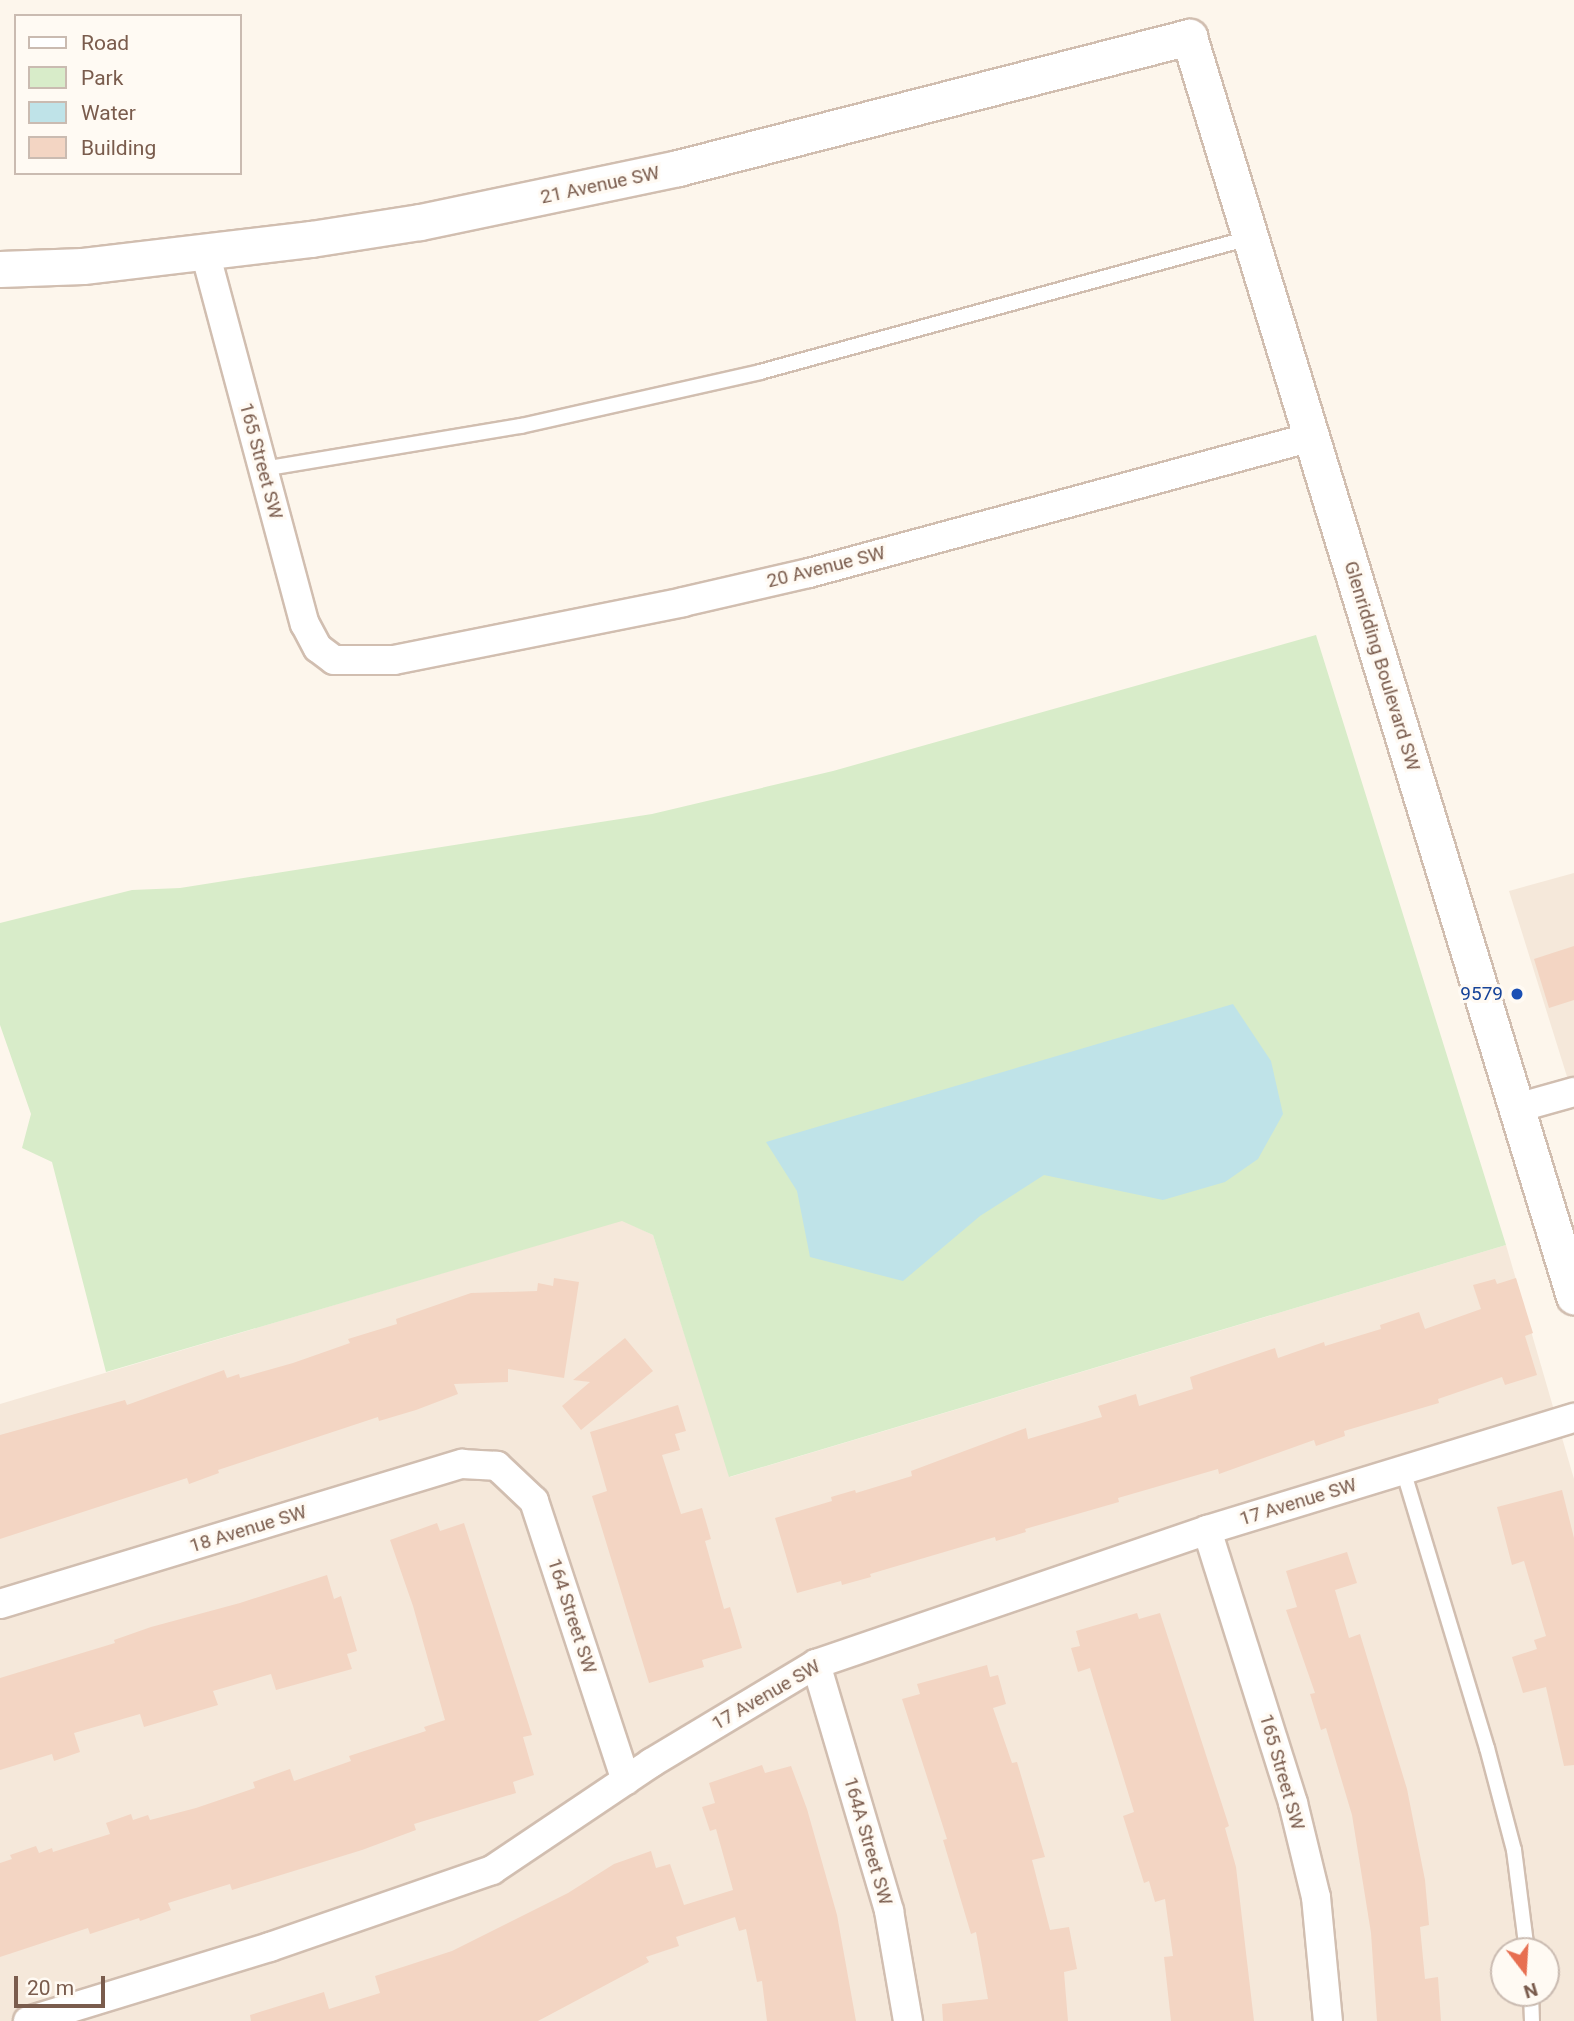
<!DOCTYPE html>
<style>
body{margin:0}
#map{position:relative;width:1574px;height:2021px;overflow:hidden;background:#fdf6ec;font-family:Roboto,sans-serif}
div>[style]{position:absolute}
.residential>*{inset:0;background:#f5e8da}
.green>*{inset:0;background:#d8ecc9}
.water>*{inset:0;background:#bfe3e8}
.building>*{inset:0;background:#f3d5c3}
.roads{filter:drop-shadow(2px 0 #d1beb0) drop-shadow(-2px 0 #d1beb0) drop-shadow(0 2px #d1beb0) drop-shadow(0 -2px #d1beb0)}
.service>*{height:14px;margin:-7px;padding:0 7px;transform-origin:7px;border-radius:7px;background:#fff}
.minor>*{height:28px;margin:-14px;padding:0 14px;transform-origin:14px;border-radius:14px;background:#fff}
.tertiary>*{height:35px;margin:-17.5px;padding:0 17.5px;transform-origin:17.5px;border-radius:17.5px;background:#fff}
.dots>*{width:19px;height:19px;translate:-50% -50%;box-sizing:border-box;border:4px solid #fffaf3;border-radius:50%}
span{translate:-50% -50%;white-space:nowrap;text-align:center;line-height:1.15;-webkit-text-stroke:6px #fffaf3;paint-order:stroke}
.street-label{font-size:19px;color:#7a5c4d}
.transit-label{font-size:19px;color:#164399}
.right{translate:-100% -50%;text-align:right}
.legend{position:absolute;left:14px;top:14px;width:228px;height:161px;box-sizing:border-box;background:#fffaf3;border:2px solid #cabbb1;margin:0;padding:9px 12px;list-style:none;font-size:21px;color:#7a5c4d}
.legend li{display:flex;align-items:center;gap:14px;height:35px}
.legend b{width:35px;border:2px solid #cabbb1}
.north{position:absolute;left:1490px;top:1937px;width:70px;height:70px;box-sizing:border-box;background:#fffaf3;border:2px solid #cabbb1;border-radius:50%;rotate:163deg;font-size:19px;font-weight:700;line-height:28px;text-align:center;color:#7a5c4d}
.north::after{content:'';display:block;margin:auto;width:24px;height:32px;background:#e76f51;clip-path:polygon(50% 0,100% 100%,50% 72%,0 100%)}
.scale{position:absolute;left:14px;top:1976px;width:91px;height:32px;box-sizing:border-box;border:4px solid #7a5c4d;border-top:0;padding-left:9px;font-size:21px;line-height:24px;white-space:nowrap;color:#7a5c4d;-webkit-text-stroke:5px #fffaf3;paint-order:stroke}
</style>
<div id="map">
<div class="residential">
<div style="clip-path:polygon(1574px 873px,1574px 1099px,1509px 891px)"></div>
<div style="clip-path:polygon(evenodd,622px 1220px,653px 1235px,730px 1477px,1506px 1245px,1574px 1479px,1574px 2021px,0 2021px,0 1404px,622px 1220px,1504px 1951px,1546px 1951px,1546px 1993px,1504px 1993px,1504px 1951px)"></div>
</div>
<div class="green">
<div style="clip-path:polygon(1316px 635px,1506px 1245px,729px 1477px,653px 1235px,622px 1221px,106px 1372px,52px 1162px,22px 1148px,31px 1114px,0 1025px,0 923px,132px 890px,180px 888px,652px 814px,833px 771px)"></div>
</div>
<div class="water">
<div style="clip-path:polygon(1233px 1004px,1271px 1061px,1283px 1114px,1258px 1159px,1225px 1182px,1163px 1200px,1044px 1175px,980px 1216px,903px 1281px,810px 1257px,797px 1191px,766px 1142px)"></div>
</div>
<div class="building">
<div style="clip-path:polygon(1574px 946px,1574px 1000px,1549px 1008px,1534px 959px)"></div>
<div style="clip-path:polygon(554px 1278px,579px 1282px,564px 1378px,508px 1369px,508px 1382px,454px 1384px,458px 1394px,416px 1410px,379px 1421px,378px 1417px,218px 1470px,219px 1473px,189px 1484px,187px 1478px,0 1539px,0 1435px,125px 1400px,127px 1405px,224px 1370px,227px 1378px,239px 1374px,240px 1378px,293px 1363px,350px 1343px,348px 1339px,397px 1324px,396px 1319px,471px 1293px,537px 1291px,538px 1283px,553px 1286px)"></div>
<div style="clip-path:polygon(1516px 1278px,1533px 1333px,1525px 1336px,1537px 1375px,1505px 1385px,1502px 1377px,1438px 1399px,1439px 1403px,1344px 1431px,1345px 1436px,1316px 1446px,1314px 1440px,1219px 1474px,1218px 1469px,1118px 1498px,1119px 1502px,1025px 1529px,1026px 1532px,996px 1541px,995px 1537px,870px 1574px,871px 1577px,842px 1585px,841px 1581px,797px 1593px,775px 1518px,832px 1501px,831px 1497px,855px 1490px,856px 1493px,912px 1476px,911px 1471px,1026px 1428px,1028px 1439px,1102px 1417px,1098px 1406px,1136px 1394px,1139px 1406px,1193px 1389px,1190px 1377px,1275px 1348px,1278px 1358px,1324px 1342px,1325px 1346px,1381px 1329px,1380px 1325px,1419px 1312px,1425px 1329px,1481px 1309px,1473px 1285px,1495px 1279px,1497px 1284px)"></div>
<div style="clip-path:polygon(625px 1338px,653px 1371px,581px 1430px,562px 1406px,590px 1382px,573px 1380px)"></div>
<div style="clip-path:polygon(678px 1405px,686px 1431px,675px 1434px,680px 1450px,662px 1455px,681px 1514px,702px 1508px,711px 1539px,705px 1541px,724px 1609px,730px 1607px,742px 1648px,702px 1660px,704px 1667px,649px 1683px,592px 1496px,607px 1491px,590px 1432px)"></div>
<div style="clip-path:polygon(1562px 1490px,1574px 1538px,1574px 1765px,1564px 1766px,1546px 1687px,1523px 1693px,1512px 1657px,1537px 1649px,1534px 1640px,1546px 1636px,1524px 1561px,1512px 1565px,1497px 1507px)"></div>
<div style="clip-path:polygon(437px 1523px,440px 1531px,464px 1523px,532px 1735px,523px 1737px,534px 1775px,513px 1782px,516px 1793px,414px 1824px,416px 1830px,362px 1850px,232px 1890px,230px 1884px,168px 1903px,171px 1910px,140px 1921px,139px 1918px,90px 1934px,88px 1928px,0 1957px,0 1863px,12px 1859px,10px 1855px,36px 1846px,39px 1853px,52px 1848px,53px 1852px,110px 1834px,106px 1823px,131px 1814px,133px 1820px,148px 1815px,150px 1820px,196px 1808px,255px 1788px,253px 1782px,290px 1769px,294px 1781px,351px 1761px,349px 1756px,426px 1731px,424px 1727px,445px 1720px,413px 1606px,390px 1540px)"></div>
<div style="clip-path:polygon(1347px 1552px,1357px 1583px,1335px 1590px,1349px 1638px,1360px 1634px,1407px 1789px,1425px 1880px,1429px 1925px,1420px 1927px,1425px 1979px,1438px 1977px,1441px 2021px,1377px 2021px,1371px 1933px,1352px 1815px,1326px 1728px,1321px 1730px,1310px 1694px,1315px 1693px,1286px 1610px,1297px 1607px,1286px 1571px)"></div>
<div style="clip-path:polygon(327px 1575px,334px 1599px,341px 1596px,357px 1651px,347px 1654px,352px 1669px,276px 1690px,271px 1674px,213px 1691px,218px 1705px,144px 1727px,140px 1714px,74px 1733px,80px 1752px,54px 1761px,52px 1754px,0 1770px,0 1678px,115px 1643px,114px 1640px,151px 1627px,240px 1603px)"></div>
<div style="clip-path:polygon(1137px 1613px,1139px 1619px,1160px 1613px,1229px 1826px,1225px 1828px,1236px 1867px,1254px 2021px,1171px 2021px,1164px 1957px,1173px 1956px,1165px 1899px,1155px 1902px,1149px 1881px,1144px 1883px,1123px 1816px,1134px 1812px,1099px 1698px,1090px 1668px,1078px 1672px,1071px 1648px,1080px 1646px,1076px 1631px)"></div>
<div style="clip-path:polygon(987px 1665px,990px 1677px,998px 1675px,1006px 1704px,993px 1708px,1012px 1763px,1017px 1762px,1045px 1857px,1032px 1860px,1050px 1930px,1069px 1927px,1077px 1969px,1064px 1972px,1068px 2021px,943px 2021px,942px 2004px,988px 1999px,976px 1932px,971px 1934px,943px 1840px,947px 1839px,902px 1699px,920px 1694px,917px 1684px)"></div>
<div style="clip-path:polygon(762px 1765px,765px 1773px,791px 1766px,807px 1809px,837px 1915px,856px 2021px,767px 2021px,762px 1981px,757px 1982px,746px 1929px,739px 1931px,735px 1917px,676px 1937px,679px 1946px,646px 1957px,649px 1962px,538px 2021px,251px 2021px,250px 2015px,324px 1992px,329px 2009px,380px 1993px,375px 1976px,452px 1951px,568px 1893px,614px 1864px,651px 1851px,656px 1868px,670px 1864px,684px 1905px,733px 1890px,716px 1829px,710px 1831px,702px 1807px,715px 1803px,709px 1783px)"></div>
</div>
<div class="roads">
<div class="service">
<div style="left:263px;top:469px;width:262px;rotate:-9.5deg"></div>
<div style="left:521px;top:426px;width:245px;rotate:-12.7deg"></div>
<div style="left:760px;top:372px;width:507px;rotate:-15.32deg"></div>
<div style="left:1403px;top:1470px;width:290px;rotate:73.2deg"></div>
<div style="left:1487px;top:1748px;width:106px;rotate:75.2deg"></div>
<div style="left:1514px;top:1850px;width:102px;rotate:82.7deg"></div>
<div style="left:1531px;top:1993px;width:28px;rotate:88deg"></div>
</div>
<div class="minor">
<div style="left:205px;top:252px;width:385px;rotate:75deg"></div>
<div style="left:305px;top:624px;width:27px;rotate:62deg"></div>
<div style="left:318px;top:648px;width:20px;rotate:37deg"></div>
<div style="left:334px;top:660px;width:60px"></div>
<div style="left:394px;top:660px;width:295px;rotate:-11.3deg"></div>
<div style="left:683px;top:602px;width:129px;rotate:-13deg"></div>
<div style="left:809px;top:573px;width:521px;rotate:-15.13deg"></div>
<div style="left:1517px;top:1108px;width:59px;rotate:-15.7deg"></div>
<div style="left:1207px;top:1530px;width:286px;rotate:72.5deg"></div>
<div style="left:1293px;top:1803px;width:97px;rotate:76.3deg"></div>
<div style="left:1316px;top:1897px;width:125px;rotate:84.5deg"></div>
<div style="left:0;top:1604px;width:483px;rotate:-16.9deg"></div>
<div style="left:462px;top:1464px;width:35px;rotate:3deg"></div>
<div style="left:497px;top:1466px;width:51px;rotate:43.4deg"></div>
<div style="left:534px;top:1501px;width:294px;rotate:71.8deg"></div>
<div style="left:816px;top:1664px;width:258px;rotate:73.5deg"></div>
<div style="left:889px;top:1911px;width:112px;rotate:80.2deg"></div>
<div style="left:28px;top:2021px;width:253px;rotate:-17deg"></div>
<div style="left:270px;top:1947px;width:235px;rotate:-19.1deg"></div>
<div style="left:492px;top:1870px;width:192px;rotate:-33.9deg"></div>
<div style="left:651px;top:1763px;width:192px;rotate:-31deg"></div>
<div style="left:816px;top:1664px;width:413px;rotate:-18.9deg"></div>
<div style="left:1207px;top:1530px;width:384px;rotate:-17deg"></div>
</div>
<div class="tertiary">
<div style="left:0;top:269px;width:83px;rotate:-2.1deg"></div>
<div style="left:83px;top:266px;width:230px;rotate:-6.8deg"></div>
<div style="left:311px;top:239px;width:110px;rotate:-8.9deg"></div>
<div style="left:420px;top:222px;width:264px;rotate:-11.8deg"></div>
<div style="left:678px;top:168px;width:528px;rotate:-14.38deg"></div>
<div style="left:1189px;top:37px;width:1317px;rotate:73deg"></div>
</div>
</div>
<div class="dots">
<div style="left:1517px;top:994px;background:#1a4fb4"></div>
</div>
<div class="street-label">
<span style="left:600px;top:185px;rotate:-12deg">21 Avenue SW</span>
<span style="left:261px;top:461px;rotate:75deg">165 Street SW</span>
<span style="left:826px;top:567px;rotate:-14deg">20 Avenue SW</span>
<span style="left:1382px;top:666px;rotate:73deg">Glenridding Boulevard SW</span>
<span style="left:1298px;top:1502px;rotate:-17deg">17 Avenue SW</span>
<span style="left:248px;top:1529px;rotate:-17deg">18 Avenue SW</span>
<span style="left:572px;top:1616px;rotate:72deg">164 Street SW</span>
<span style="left:766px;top:1695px;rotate:-30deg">17 Avenue SW</span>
<span style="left:1282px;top:1772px;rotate:74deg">165 Street SW</span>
<span style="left:868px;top:1841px;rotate:74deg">164A Street SW</span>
</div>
<div class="transit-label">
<span class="right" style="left:1503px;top:994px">9579</span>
</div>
<ul class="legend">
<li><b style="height:9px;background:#fff"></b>Road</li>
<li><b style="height:19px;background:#d8ecc9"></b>Park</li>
<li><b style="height:19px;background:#bfe3e8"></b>Water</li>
<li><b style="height:19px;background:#f3d5c3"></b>Building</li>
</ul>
<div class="north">N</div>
<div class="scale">20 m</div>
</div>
